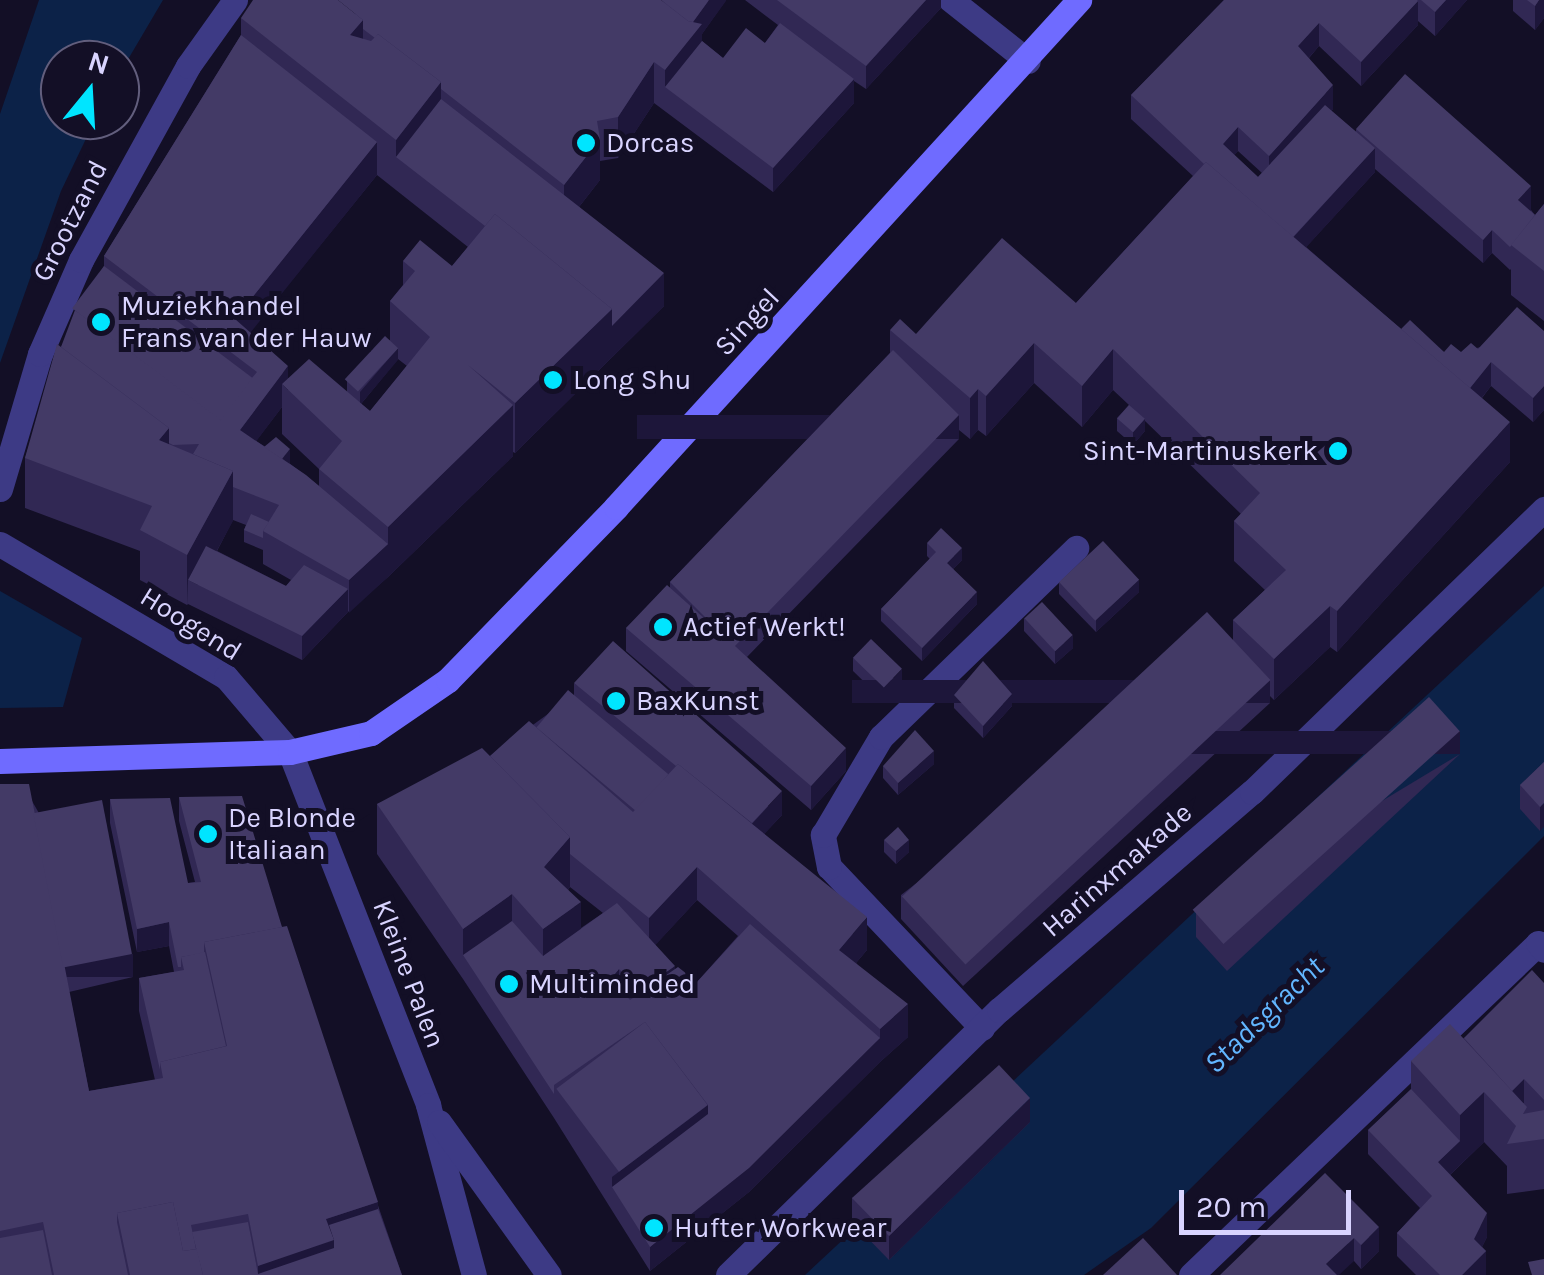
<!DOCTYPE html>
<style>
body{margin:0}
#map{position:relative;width:1544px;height:1275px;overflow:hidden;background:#130f26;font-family:Karla,sans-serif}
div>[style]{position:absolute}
.water>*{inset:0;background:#0c2248}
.lane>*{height:25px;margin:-12.5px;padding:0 12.5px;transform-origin:12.5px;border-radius:12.5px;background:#3d3a85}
.street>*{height:25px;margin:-12.5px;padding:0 12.5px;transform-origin:12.5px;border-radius:12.5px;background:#3d3a85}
.secondary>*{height:25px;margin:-12.5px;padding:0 12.5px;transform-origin:12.5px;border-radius:12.5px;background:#6f6bff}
.wall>*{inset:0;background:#312854}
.shaded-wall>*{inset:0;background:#1d163a;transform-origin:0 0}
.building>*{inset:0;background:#433a66;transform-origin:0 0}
.dots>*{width:28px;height:28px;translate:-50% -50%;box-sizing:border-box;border:5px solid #130f26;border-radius:50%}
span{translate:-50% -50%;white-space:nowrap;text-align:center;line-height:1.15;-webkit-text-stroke:10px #130f26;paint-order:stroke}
.poi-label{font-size:28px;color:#d9d4ff}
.left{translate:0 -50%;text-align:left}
.right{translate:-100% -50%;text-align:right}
.street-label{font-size:28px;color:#d9d4ff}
.water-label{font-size:30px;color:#62b6ff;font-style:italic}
.north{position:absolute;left:40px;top:40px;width:100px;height:100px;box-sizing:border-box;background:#130f26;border:2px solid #625e7d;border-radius:50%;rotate:18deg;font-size:28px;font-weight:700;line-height:40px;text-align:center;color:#d9d4ff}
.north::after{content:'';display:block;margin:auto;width:35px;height:45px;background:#00e5ff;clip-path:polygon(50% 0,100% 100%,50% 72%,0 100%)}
.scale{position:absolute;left:1179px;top:1190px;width:172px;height:45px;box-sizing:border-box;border:5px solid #d9d4ff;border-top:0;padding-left:12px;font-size:30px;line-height:35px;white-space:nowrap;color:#d9d4ff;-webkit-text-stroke:8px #130f26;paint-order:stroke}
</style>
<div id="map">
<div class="water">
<div style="clip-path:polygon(39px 0,163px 0,120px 73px,120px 60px,60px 60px,60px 120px,95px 120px,61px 191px,0 363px,0 114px)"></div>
<div style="clip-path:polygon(1544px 586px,1544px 836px,1151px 1228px,1084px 1275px,805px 1275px)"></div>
<div style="clip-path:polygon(0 591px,82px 638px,63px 707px,0 708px)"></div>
</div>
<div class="lane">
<div style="left:982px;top:1028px;width:222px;rotate:-133.5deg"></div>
<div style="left:829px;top:867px;width:33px;rotate:-101deg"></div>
<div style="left:823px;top:835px;width:114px;rotate:-59.4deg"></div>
<div style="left:881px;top:737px;width:272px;rotate:-44.1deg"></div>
</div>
<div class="street">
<div style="left:951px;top:0;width:98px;rotate:38.4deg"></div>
<div style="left:0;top:489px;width:141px;rotate:-73.5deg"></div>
<div style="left:40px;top:354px;width:103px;rotate:-66.4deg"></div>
<div style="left:81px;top:260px;width:222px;rotate:-61.1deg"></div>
<div style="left:188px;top:66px;width:81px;rotate:-54.5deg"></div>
<div style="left:0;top:544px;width:262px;rotate:30.5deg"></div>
<div style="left:226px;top:677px;width:99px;rotate:49.5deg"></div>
<div style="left:290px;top:752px;width:379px;rotate:68.6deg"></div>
<div style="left:428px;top:1105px;width:176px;rotate:74.9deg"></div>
<div style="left:439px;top:1122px;width:188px;rotate:54.3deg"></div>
<div style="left:728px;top:1275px;width:379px;rotate:-44.4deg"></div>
<div style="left:999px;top:1010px;width:334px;rotate:-40.8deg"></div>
<div style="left:1252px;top:792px;width:407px;rotate:-44.1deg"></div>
<div style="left:1191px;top:1275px;width:480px;rotate:-43.7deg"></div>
<div style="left:1538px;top:943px;width:9px;rotate:49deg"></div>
</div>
<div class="secondary">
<div style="left:0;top:761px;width:290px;rotate:-1.8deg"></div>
<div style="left:290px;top:752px;width:83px;rotate:-13.2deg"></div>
<div style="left:371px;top:733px;width:93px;rotate:-34.5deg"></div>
<div style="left:448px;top:680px;width:241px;rotate:-45.8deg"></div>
<div style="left:616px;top:507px;width:687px;rotate:-47.6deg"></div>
</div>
<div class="wall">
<div style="clip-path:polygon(evenodd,726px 0,702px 34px,702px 41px,723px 58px,765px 43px,778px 25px,745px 0,941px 0,941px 8px,866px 89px,854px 81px,854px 103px,773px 192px,654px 103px,618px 158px,600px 161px,600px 180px,579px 207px,664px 306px,515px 453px,513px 452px,513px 456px,388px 577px,348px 612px,302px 660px,188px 604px,187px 605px,140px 580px,140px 551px,25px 508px,25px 458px,61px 347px,104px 266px,104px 256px,241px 35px,241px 18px,726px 0,377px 175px,468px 247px,452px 266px,403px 261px,403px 285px,390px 301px,390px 340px,347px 381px,347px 392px,288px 378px,250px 332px,377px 175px,726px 0,398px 359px,407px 366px,370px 411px,361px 404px,398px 359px,726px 0,282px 407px,282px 434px,319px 469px,319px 486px,289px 463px,290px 462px,256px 441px,282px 407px,726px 0,233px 520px,246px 525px,244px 530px,244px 542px,263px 550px,263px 564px,291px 580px,286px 586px,217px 551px,233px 520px)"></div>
<div style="clip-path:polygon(evenodd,1224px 0,1467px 0,1435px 36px,1418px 21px,1418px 25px,1361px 86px,1319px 46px,1309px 58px,1333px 109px,1331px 111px,1356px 132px,1356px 129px,1531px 210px,1535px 215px,1544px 204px,1544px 321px,1511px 295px,1511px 269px,1510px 270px,1492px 253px,1483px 263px,1375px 169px,1375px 172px,1306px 247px,1401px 329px,1444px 352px,1461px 352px,1544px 331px,1544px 410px,1533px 422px,1491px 386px,1482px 398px,1510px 462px,1337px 652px,1330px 647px,1274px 700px,1270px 696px,1270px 703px,963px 986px,901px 919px,901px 895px,1233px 640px,1233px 620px,1265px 590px,1234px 561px,1234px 521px,1241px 514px,1145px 421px,1145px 431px,1133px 445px,1117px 431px,1117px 418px,1129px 405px,1113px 390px,1082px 427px,1034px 383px,986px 436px,978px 430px,970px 439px,959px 430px,959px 439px,747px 657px,846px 771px,811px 810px,626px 651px,626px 628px,670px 587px,670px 582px,890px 353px,890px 330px,916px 334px,1076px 303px,1193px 176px,1131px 119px,1131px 95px,1224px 0,1238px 151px,1262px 173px,1258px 177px,1234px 155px,1238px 151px)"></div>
<div style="clip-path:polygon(1513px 0,1544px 0,1544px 18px,1535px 30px,1513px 11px)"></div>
<div style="clip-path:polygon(927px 543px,962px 560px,953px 569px,977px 604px,922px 661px,881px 621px,881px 609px,930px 559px,927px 556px)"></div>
<div style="clip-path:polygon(1059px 582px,1139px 592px,1096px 632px,1059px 594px)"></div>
<div style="clip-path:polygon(1024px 618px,1073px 648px,1055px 664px,1024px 631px)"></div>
<div style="clip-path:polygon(853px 658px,902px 682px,884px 701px,853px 671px)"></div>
<div style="clip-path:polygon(evenodd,574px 683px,782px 815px,764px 834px,867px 950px,856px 963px,908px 1037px,880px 1062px,749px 1192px,650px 1271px,554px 1118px,463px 979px,377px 854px,377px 804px,490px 756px,574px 695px,574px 683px,570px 887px,603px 913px,581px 928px,568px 890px,570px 887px,574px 683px,697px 900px,738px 936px,697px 982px,675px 969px,655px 945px,697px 900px)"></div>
<div style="clip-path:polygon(954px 695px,1012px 706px,983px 738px,954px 708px)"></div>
<div style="clip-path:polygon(1460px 754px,1227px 971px,1196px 937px,1196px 913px)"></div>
<div style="clip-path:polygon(1544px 762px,1540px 831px,1520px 809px,1520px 785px)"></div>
<div style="clip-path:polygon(934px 764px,898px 795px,883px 778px,883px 766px)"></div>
<div style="clip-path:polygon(0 784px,32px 801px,133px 977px,69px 992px,89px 1091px,155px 1080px,139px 1011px,139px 978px,174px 972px,169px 946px,137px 952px,110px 823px,110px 799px,188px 883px,195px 882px,179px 821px,179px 797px,282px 927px,402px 1275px,0 1275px)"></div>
<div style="clip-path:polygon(884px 840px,909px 852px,896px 864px,884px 852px)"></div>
<div style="clip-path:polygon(1544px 983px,1544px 1189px,1507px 1194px,1507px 1166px,1484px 1142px,1450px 1175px,1487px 1237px,1482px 1247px,1486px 1251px,1486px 1275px,1416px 1275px,1397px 1256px,1397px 1233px,1420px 1208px,1368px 1154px,1368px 1130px,1411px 1090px,1411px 1061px,1464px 1038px)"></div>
<div style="clip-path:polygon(1030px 1122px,889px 1260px,852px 1222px,852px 1198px)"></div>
<div style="clip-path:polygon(1325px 1173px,1379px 1251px,1361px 1269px,1354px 1261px)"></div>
</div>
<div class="shaded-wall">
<div style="clip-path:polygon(709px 0,726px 0,726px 1px,702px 34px,702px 65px,665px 87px,665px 70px,685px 33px)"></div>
<div style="clip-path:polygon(926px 0,941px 0,941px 8px,866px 89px,866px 66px)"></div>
<div style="clip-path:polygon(1446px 0,1467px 0,1435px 36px,1435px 12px)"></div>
<div style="clip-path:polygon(1539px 0,1544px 0,1544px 18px,1535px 30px,1535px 6px)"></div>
<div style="clip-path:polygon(1418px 1px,1418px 25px,1361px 86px,1361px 62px)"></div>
<div style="clip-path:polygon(363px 20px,363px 70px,350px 35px)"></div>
<div style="clip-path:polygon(1319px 23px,1319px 46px,1298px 70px,1298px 46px)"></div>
<div style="clip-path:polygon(654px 62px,654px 103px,618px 158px,618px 117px)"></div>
<div style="clip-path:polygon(854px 79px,854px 103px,773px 192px,773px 168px)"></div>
<div style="clip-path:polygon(441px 82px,441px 132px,396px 157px,396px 140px)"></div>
<div style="clip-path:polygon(1333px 85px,1333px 109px,1269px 180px,1269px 156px)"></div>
<div style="clip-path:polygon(1238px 127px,1238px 151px,1223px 168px,1223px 144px)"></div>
<div style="clip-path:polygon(600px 139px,600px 180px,564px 226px,564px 185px)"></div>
<div style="clip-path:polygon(377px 142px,377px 175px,235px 352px,235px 319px)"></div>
<div style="clip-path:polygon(1375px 148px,1375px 172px,1289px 266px,1289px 242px)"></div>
<div style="clip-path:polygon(1531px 186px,1531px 210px,1518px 224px,1518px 200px)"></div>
<div style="clip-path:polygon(1492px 230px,1492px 253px,1483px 263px,1483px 240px)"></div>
<div style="clip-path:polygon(664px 273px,664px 306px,515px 453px,515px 403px,612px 309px)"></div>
<div style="clip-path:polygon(1034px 343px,1034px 383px,986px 436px,986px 396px)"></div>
<div style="clip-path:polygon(398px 348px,398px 360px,360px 405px,360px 392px)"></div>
<div style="clip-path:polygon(1113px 349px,1113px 390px,1082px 427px,1082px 386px)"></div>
<div style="clip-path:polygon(1491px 362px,1491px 386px,1463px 421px,1463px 397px)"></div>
<div style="clip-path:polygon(288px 366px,288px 390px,282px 384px,282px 407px,240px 463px,240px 430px)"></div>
<div style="clip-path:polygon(1544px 386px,1544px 410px,1533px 422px,1533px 398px)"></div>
<div style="clip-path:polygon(978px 389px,978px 430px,970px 439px,970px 398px)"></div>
<div style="clip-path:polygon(513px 405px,513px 456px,388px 577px,388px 527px)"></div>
<div style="left:959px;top:415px;width:24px;height:322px;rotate:90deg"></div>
<div style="clip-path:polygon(1145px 419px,1145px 431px,1133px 445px,1133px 432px)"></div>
<div style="clip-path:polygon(1510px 422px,1510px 462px,1337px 652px,1337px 611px)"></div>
<div style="clip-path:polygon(169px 428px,169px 479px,159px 440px)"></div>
<div style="clip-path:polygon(290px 449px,290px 462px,269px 487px,269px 475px)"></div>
<div style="clip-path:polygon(233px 471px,233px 521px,198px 585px,188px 580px,187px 605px,187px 555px)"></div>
<div style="clip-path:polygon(388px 544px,388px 577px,349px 613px,349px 580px)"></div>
<div style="clip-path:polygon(962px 548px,962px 560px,947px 575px,947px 563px)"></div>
<div style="clip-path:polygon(1139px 580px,1139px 592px,1096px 632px,1096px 619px)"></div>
<div style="clip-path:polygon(348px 589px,348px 612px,302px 660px,302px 636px)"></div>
<div style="clip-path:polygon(977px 592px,977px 604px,922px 661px,922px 648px)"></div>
<div style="clip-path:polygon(1330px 606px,1330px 647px,1274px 700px,1274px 659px)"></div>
<div style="clip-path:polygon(1073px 635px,1073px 648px,1055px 664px,1055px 651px)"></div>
<div style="clip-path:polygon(902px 669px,902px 682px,884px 701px,884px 688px)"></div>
<div style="left:1270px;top:680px;width:23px;height:418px;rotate:90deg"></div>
<div style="clip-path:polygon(1012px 694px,1012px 706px,983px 738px,983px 726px)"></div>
<div style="left:1460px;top:731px;width:23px;height:318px;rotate:90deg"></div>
<div style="clip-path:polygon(846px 748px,846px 771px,811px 810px,811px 786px)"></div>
<div style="clip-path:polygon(934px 751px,934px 764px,898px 795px,898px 783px)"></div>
<div style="clip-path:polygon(782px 791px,782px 815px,750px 849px,750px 826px)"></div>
<div style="clip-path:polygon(1544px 803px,1544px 827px,1540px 831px,1540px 807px)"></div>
<div style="clip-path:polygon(570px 837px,570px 887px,544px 918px,544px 867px)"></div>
<div style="clip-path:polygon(909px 840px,909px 852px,896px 864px,896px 851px)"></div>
<div style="clip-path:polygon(697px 867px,697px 900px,649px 952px,649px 918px)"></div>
<div style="clip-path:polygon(512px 894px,512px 944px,463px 955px,463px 929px)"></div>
<div style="clip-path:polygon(581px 902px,581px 953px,543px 980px,543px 929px)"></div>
<div style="clip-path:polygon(867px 917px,867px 950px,839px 983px,839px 950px)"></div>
<div style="clip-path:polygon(169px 922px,169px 946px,137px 952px,137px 929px)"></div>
<div style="left:133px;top:954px;width:23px;height:73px;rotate:90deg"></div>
<div style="clip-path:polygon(675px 966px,675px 989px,640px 1014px,640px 990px)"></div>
<div style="clip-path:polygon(619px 969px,619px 992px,605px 986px)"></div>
<div style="clip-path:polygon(908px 1004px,908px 1037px,880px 1062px,749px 1192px,650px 1271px,650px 1247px,880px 1038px,880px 1029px)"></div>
<div style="clip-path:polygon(1524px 1079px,1524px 1103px,1500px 1103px)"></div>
<div style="clip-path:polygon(1484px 1092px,1484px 1142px,1460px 1165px,1460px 1115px)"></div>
<div style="clip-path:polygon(1030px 1098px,1030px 1122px,889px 1260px,889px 1236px)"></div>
<div style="clip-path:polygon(708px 1105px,708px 1138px,612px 1187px,612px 1177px)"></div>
<div style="clip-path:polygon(1460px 1141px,1460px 1165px,1438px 1186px,1438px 1162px)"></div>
<div style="clip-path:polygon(378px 1202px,378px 1242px,258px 1275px,258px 1266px,326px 1219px)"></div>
<div style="clip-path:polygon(1487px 1213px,1487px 1237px,1474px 1263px,1474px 1239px)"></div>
<div style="clip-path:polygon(1379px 1227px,1379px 1251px,1361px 1269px,1361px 1245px)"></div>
<div style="clip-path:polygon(1354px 1238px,1354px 1261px,1339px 1275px,1326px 1275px,1326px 1264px)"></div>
<div style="clip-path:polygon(1486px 1251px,1486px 1275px,1462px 1275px)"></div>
</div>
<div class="building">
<div style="clip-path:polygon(253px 0,338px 0,363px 20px,350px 35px,371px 41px,378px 34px,441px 82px,396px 140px,241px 18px)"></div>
<div style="clip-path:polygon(338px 0,661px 0,688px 21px,702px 24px,665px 70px,654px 62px,618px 117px,597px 121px,600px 139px,564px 185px,441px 89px,441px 82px,378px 34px,375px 38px,363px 29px,363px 20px)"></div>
<div style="clip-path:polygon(661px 0,709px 0,693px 22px,688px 21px)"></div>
<div style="clip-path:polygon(777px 0,926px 0,866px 66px)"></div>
<div style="clip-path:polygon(1224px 0,1292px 0,1294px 2px,1292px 0,1417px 0,1418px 1px,1361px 62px,1319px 23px,1298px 46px,1333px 85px,1269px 156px,1238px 127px,1223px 144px,1258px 177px,1325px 105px,1375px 148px,1293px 237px,1206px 162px,1204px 164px,1131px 95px)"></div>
<div style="clip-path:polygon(1421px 0,1446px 0,1435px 12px)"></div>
<div style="clip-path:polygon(1527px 0,1539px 0,1535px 6px)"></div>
<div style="clip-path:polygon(780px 23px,854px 79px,773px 168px,665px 87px,702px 41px,723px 58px,746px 28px,765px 43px)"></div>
<div style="clip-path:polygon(241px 35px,377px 142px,235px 319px,288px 366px,240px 430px,306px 475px,388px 544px,349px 580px,263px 531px,279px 505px,233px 487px,233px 471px,193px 454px,199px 444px,173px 445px,169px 443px,169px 428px,61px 347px,75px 310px,218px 417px,257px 372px,104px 256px)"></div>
<div style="clip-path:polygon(1405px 74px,1531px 186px,1518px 200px,1535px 215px,1510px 247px,1492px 230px,1483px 240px,1356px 129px)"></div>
<div style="clip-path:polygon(441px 99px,664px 273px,612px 326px,612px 309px,495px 214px,485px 226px,396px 157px)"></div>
<div style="clip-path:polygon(1206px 162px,1510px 422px,1337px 611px,1330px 606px,1274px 659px,1233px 620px,1286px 570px,1234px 521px,1260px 493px,1113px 349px,1082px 386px,1034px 343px,986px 396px,978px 389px,970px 398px,890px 330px,900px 319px,916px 334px,1002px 238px,1076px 303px)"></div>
<div style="clip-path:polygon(1544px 204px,1544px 271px,1511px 245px)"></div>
<div style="clip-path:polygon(495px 214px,612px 309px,515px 403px,468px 365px,513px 405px,388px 527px,319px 469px,342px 441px,282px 384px,309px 359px,370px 411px,430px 337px,390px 301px,415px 271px,403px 261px,420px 240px,452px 266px)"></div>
<div style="left:104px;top:266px;width:186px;height:53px;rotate:37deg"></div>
<div style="clip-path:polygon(1517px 307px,1544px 331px,1544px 386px,1533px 398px,1491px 362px,1470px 388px,1401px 329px,1410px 320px,1444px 352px,1451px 344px,1461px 352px,1471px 343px,1478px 349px)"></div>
<div style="left:385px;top:336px;width:18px;height:59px;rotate:43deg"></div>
<div style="clip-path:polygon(57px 344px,169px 428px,159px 440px,233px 471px,187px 555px,140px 530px,152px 506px,25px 458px)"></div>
<div style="clip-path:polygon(893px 350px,959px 415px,735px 646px,846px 748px,811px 786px,626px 628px,667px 585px,725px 637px,670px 582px)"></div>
<div style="left:1129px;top:405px;width:21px;height:18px;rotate:41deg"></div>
<div style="clip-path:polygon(276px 437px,290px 449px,282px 459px,264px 447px)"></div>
<div style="clip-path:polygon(251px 514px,269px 522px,263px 531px,263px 538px,244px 530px)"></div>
<div style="clip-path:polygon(941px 528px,962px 548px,947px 563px,977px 592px,922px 648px,881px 609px,936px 552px,927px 543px)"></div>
<div style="left:1103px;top:541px;width:53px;height:60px;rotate:47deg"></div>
<div style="clip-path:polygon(206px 546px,286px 586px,304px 565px,348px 589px,302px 636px,188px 580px)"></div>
<div style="left:1042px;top:602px;width:45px;height:24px;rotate:47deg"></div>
<div style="left:1207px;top:612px;width:93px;height:417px;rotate:47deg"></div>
<div style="left:871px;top:639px;width:43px;height:26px;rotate:44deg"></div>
<div style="clip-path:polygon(613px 641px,782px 791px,752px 823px,678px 764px,676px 766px,574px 683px)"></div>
<div style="clip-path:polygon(983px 661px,1012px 694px,983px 726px,954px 695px)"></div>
<div style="left:568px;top:690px;width:131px;height:49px;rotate:40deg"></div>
<div style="left:1429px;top:697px;width:46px;height:318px;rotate:48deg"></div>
<div style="clip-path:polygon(529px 721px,633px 812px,678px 764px,867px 917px,839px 950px,908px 1004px,880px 1029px,697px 867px,649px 918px,570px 854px,570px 837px,490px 756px)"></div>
<div style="clip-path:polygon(915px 730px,934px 751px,898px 783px,883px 766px)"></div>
<div style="clip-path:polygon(482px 748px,570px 837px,544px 867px,581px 902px,543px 929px,512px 894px,463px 929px,377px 804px)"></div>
<div style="clip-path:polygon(1544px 762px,1544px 803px,1540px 807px,1520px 785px)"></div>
<div style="clip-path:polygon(0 784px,29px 784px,89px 1091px,163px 1078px,160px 1062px,227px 1046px,204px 942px,287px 926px,378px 1202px,326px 1219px,334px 1240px,258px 1266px,248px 1214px,191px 1225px,196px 1249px,183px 1251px,173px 1202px,117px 1213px,117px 1222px,128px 1275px,54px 1275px,43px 1222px,0 1231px)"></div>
<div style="clip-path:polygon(242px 796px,282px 927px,204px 942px,204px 953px,181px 957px,181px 967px,178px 967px,169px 922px,137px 929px,110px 799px,170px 798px,188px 883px,201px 882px,179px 797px)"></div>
<div style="left:102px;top:800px;width:157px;height:70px;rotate:79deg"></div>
<div style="clip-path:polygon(898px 827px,909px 840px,896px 851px,884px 840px)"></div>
<div style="clip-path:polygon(617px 903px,675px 966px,640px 990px,619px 969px,605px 986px,612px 980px,630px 1000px,678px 967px,697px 982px,750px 924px,880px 1038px,749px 1168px,650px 1247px,612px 1187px,708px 1114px,708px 1105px,645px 1022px,554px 1085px,554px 1094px,463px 955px,512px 921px,543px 956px)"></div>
<div style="clip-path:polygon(205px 952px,226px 1046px,160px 1062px,160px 1070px,139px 978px,184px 970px,181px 957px)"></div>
<div style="clip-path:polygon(1532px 970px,1544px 983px,1544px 1100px,1524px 1079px,1512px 1091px,1464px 1038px)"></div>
<div style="left:645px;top:1022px;width:104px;height:111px;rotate:53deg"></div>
<div style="clip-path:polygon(1450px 1024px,1527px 1107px,1523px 1114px,1544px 1110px,1544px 1139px,1507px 1144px,1516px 1126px,1484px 1092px,1460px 1115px,1411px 1061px)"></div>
<div style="clip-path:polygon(999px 1065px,1030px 1098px,889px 1236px,852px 1198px)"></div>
<div style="clip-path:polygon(1411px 1089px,1460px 1141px,1438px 1162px,1487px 1213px,1474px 1239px,1486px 1251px,1462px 1275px,1440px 1275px,1397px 1233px,1432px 1196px,1368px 1130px)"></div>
<div style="clip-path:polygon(1325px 1173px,1379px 1227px,1361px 1245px,1354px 1238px,1326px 1264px,1337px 1275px,1220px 1275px)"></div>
<div style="clip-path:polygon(173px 1202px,183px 1251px,197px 1249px,203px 1275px,130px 1275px,117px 1213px)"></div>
<div style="clip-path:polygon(378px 1209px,402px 1275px,203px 1275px,192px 1232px,248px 1222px,258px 1274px,334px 1248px,334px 1240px,329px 1225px)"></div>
<div style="clip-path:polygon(43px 1230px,52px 1275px,0 1275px,0 1238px)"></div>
<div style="clip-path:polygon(1143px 1238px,1177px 1275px,1103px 1275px)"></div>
<div style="clip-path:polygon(1544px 1259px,1544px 1275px,1532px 1275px,1528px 1262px)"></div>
</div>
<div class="dots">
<div style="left:586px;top:143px;background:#00e5ff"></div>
<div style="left:101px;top:322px;background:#00e5ff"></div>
<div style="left:553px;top:380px;background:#00e5ff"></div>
<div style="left:1338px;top:451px;background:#00e5ff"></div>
<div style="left:663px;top:627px;background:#00e5ff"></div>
<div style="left:616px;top:701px;background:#00e5ff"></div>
<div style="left:208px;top:834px;background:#00e5ff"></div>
<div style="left:509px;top:984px;background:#00e5ff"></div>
<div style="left:654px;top:1228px;background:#00e5ff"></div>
</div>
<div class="poi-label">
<span class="left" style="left:606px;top:143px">Dorcas</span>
<span class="left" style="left:121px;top:322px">Muziekhandel<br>Frans van der Hauw</span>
<span class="left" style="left:573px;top:380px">Long Shu</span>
<span class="right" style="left:1318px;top:451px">Sint-Martinuskerk</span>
<span class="left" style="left:683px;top:627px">Actief Werkt!</span>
<span class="left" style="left:636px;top:701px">BaxKunst</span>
<span class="left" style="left:228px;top:834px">De Blonde<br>Italiaan</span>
<span class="left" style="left:529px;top:984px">Multiminded</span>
<span class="left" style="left:674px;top:1228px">Hufter Workwear</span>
</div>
<div class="street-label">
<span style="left:70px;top:221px;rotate:-63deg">Grootzand</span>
<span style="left:747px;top:322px;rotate:-47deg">Singel</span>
<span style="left:191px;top:624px;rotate:32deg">Hoogend</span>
<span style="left:1117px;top:870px;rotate:-41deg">Harinxmakade</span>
<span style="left:409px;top:974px;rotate:69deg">Kleine Palen</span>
</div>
<div class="water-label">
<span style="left:1264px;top:1015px;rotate:-44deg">Stadsgracht</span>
</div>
<div class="north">N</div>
<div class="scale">20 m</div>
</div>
